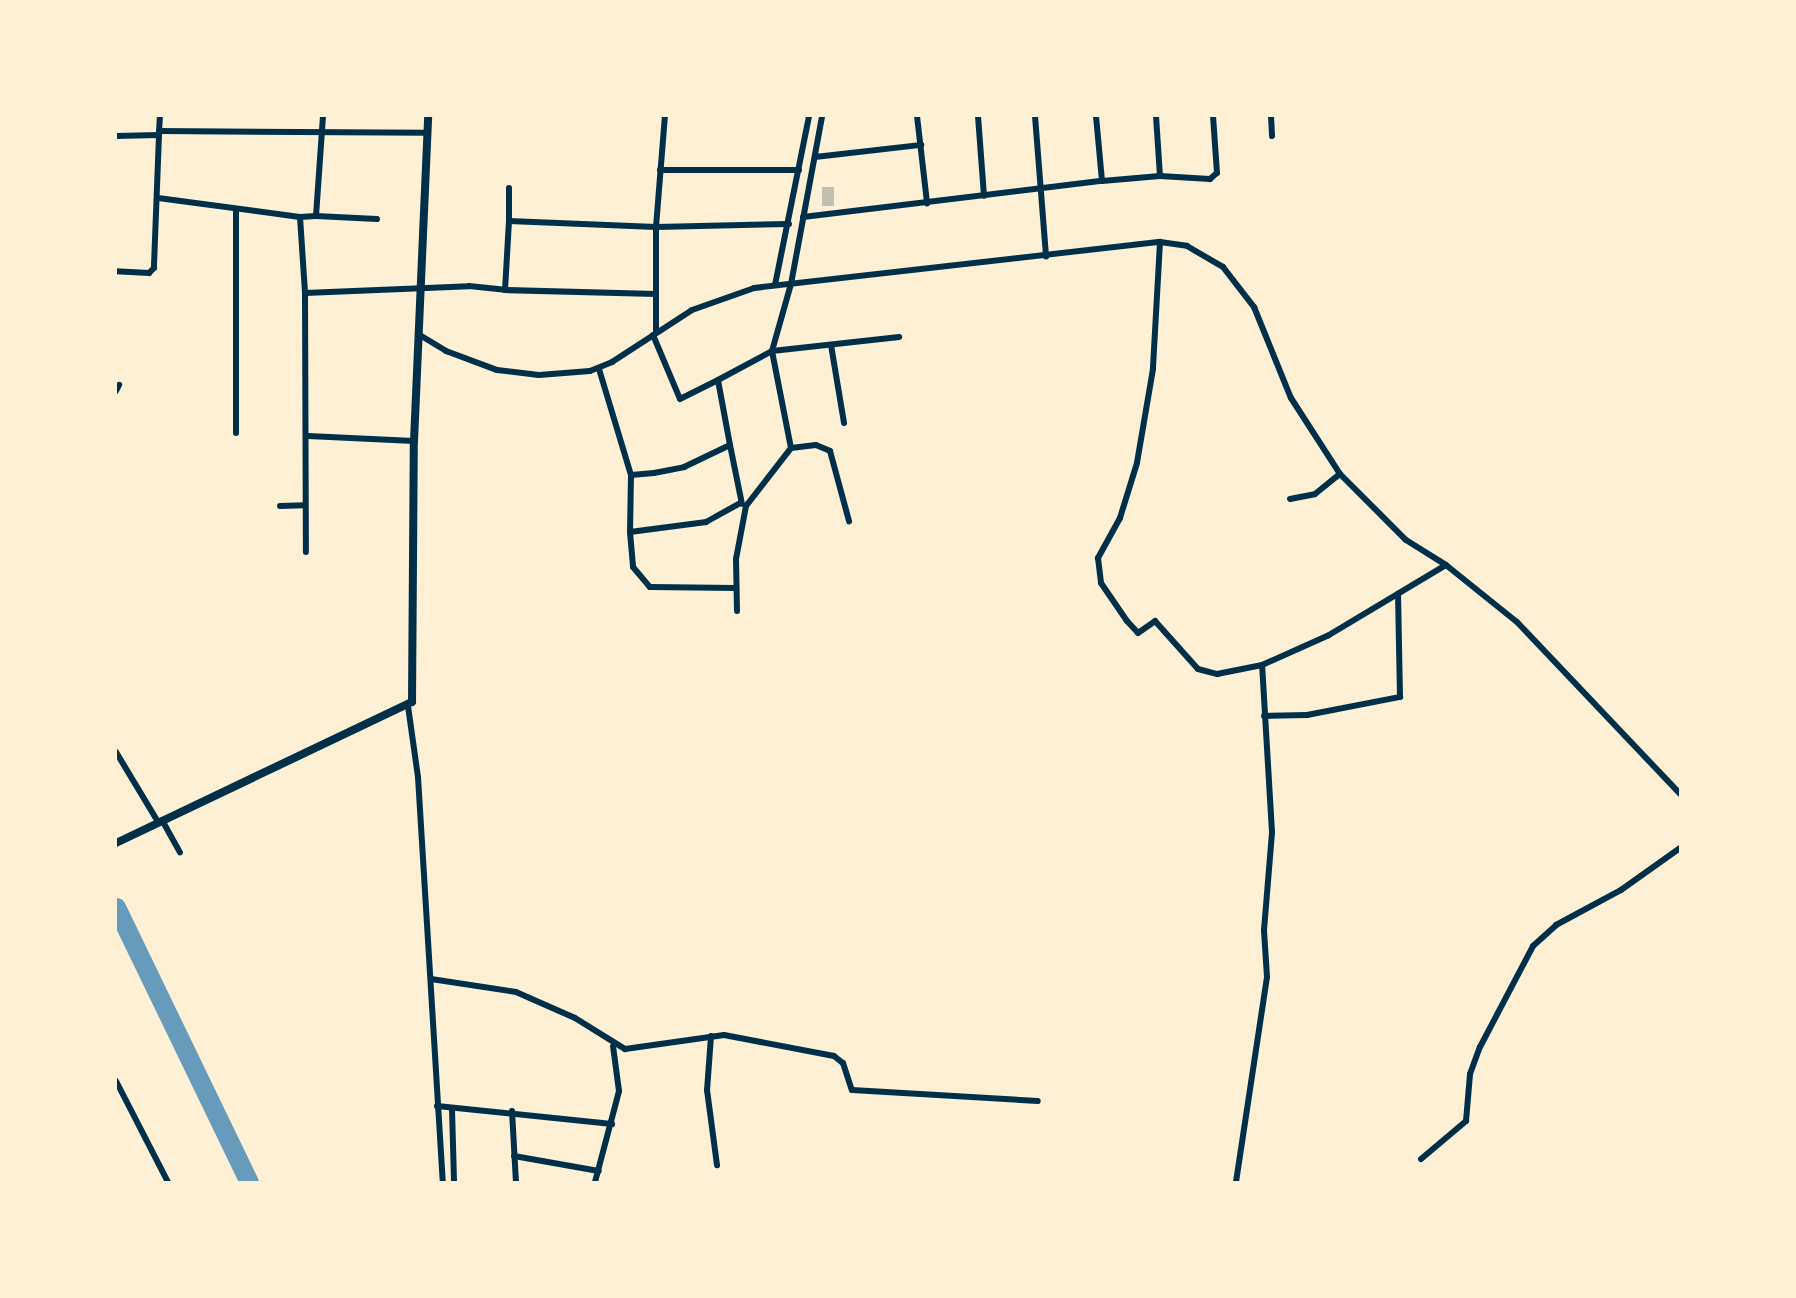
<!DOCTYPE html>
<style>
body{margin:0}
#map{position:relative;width:1796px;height:1298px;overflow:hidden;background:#fdf0d5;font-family:Inter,sans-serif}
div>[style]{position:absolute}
.river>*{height:19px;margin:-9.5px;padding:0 9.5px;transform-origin:9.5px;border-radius:9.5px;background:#669bbc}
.building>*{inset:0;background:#bec0b2;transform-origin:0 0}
.minor>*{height:6px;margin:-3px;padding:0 3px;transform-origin:3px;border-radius:3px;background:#003049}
.tertiary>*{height:8px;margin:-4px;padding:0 4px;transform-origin:4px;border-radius:4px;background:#003049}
span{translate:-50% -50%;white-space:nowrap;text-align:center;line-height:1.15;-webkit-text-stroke:5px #fdf0d5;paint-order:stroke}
.frame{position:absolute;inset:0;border:117px solid #fdf0d5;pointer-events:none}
</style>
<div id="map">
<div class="river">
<div style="left:116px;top:907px;width:305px;rotate:64.2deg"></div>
</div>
<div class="building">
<div style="left:822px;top:187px;width:12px;height:19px"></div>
</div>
<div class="minor">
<div style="left:323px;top:116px;width:100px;rotate:94deg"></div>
<div style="left:316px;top:216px;width:16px;rotate:176deg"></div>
<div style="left:300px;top:217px;width:76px;rotate:86.2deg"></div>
<div style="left:305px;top:293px;width:164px;rotate:-2.4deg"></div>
<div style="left:469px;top:286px;width:36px;rotate:6deg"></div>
<div style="left:917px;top:116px;width:88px;rotate:83.4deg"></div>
<div style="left:978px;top:116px;width:80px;rotate:85.7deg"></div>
<div style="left:1035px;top:116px;width:141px;rotate:85.5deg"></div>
<div style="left:1096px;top:116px;width:65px;rotate:84.7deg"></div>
<div style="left:1156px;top:116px;width:60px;rotate:86.2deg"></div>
<div style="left:1271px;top:116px;width:20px;rotate:87deg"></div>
<div style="left:159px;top:131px;width:268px;rotate:0.4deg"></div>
<div style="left:159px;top:133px;width:17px;rotate:-87deg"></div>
<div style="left:116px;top:136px;width:43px;rotate:-1.3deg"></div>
<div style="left:159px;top:135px;width:133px;rotate:92.2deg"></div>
<div style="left:154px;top:268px;width:7px;rotate:135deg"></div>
<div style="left:149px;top:273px;width:33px;rotate:-177deg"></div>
<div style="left:815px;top:157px;width:107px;rotate:-6.5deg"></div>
<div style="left:660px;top:170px;width:139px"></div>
<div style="left:509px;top:188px;width:33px;rotate:90deg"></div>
<div style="left:158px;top:198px;width:143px;rotate:7.6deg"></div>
<div style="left:236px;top:209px;width:224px;rotate:90deg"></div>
<div style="left:316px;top:216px;width:61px;rotate:2.8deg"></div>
<div style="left:803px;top:217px;width:301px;rotate:-6.9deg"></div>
<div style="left:1102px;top:181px;width:58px;rotate:-4.9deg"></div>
<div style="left:1160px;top:176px;width:50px;rotate:3.4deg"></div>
<div style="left:1210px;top:179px;width:9px;rotate:-41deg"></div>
<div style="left:1217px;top:173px;width:57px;rotate:-94deg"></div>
<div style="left:1160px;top:242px;width:127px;rotate:93.2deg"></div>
<div style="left:1153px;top:369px;width:95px;rotate:99.7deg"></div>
<div style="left:1137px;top:463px;width:58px;rotate:107.2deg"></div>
<div style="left:1120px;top:518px;width:46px;rotate:118.8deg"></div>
<div style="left:1098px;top:558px;width:25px;rotate:83deg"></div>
<div style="left:1101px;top:583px;width:46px;rotate:55.6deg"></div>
<div style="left:1127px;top:621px;width:16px;rotate:47deg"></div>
<div style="left:1138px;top:633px;width:21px;rotate:-35deg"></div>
<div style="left:1155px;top:621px;width:64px;rotate:48.1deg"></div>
<div style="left:1198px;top:669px;width:20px;rotate:15deg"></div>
<div style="left:1217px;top:674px;width:46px;rotate:-11.3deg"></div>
<div style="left:1262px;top:665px;width:73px;rotate:-24.1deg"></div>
<div style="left:1329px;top:635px;width:136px;rotate:-30.9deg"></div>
<div style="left:775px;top:285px;width:172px;rotate:-78.6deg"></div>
<div style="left:305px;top:293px;width:259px;rotate:89.8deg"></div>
<div style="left:656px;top:294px;width:151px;rotate:-178.5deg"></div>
<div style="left:505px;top:290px;width:69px;rotate:-86.7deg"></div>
<div style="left:509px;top:221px;width:147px;rotate:2.3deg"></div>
<div style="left:656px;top:227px;width:133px;rotate:-1.3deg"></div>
<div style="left:656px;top:332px;width:105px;rotate:-90deg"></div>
<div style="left:656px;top:227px;width:111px;rotate:-85.4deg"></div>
<div style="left:418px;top:334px;width:33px;rotate:31deg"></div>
<div style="left:446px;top:351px;width:54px;rotate:20.4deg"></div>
<div style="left:497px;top:370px;width:42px;rotate:6.8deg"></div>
<div style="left:539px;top:375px;width:51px;rotate:-4.5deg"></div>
<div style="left:590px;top:371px;width:24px;rotate:-22deg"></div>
<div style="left:612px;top:362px;width:95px;rotate:-33deg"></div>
<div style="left:692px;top:310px;width:66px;rotate:-19.5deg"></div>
<div style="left:754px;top:288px;width:409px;rotate:-6.5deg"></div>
<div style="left:1160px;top:242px;width:27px;rotate:8deg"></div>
<div style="left:1187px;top:246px;width:42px;rotate:30.3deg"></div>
<div style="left:1223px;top:267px;width:51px;rotate:52.2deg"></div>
<div style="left:1254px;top:307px;width:98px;rotate:67.9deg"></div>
<div style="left:1291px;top:398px;width:90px;rotate:57.2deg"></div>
<div style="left:1340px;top:474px;width:93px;rotate:45deg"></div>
<div style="left:1406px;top:540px;width:47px;rotate:32deg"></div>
<div style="left:1446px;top:565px;width:91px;rotate:38.8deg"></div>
<div style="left:1517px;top:622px;width:237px;rotate:46.5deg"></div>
<div style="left:653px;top:335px;width:69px;rotate:67.1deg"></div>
<div style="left:680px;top:399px;width:42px;rotate:-26.6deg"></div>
<div style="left:831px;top:345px;width:79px;rotate:80.5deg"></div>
<div style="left:599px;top:369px;width:111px;rotate:73.2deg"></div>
<div style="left:631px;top:475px;width:23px;rotate:-5deg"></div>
<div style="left:654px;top:473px;width:31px;rotate:-11deg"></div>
<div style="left:684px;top:467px;width:51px;rotate:-25.6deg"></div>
<div style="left:730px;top:445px;width:66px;rotate:-100.5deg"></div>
<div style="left:718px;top:380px;width:61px;rotate:-28.2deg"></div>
<div style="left:772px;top:351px;width:128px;rotate:-6.3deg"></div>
<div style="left:116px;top:391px;width:7px;rotate:-63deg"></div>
<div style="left:308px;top:436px;width:106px;rotate:2.7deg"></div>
<div style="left:730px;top:445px;width:60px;rotate:78.5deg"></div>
<div style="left:791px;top:448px;width:25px;rotate:-7deg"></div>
<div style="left:816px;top:445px;width:15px;rotate:23deg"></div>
<div style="left:830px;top:451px;width:73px;rotate:74.8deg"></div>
<div style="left:631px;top:475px;width:57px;rotate:91deg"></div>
<div style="left:630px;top:532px;width:77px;rotate:-7.5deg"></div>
<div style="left:706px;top:522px;width:39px;rotate:-29deg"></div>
<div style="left:1290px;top:499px;width:25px;rotate:-11deg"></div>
<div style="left:1315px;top:494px;width:32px;rotate:-39deg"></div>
<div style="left:280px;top:506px;width:24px;rotate:-2deg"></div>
<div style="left:630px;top:532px;width:35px;rotate:85deg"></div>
<div style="left:633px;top:567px;width:26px;rotate:50deg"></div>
<div style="left:650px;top:587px;width:86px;rotate:0.7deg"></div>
<div style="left:737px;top:611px;width:52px;rotate:-91.1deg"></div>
<div style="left:736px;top:559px;width:54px;rotate:-79.3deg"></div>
<div style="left:746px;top:506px;width:73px;rotate:-52.2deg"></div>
<div style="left:791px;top:448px;width:99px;rotate:-101.1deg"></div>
<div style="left:772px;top:351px;width:70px;rotate:-74.2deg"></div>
<div style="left:791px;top:284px;width:171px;rotate:-79.5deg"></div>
<div style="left:408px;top:706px;width:72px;rotate:82deg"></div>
<div style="left:418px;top:777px;width:406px;rotate:86.5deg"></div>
<div style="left:1264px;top:716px;width:43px;rotate:-1.3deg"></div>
<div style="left:1307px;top:715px;width:95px;rotate:-11deg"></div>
<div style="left:1400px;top:697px;width:103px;rotate:-91.1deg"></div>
<div style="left:116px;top:752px;width:82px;rotate:59deg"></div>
<div style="left:162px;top:820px;width:37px;rotate:61deg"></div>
<div style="left:431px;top:979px;width:86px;rotate:8.7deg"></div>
<div style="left:516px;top:992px;width:64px;rotate:23.8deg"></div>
<div style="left:575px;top:1018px;width:59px;rotate:31.8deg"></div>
<div style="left:625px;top:1049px;width:100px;rotate:-8deg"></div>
<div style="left:724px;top:1035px;width:112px;rotate:10.8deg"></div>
<div style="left:834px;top:1056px;width:11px;rotate:38deg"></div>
<div style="left:843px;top:1063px;width:28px;rotate:72deg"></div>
<div style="left:852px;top:1090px;width:186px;rotate:3.4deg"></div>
<div style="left:711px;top:1036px;width:54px;rotate:94.2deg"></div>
<div style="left:707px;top:1090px;width:76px;rotate:82.4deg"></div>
<div style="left:116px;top:1081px;width:114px;rotate:62.8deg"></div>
<div style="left:437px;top:1106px;width:176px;rotate:5.9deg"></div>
<div style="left:452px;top:1109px;width:73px;rotate:88.4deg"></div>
<div style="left:512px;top:1111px;width:71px;rotate:86.8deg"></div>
<div style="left:514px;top:1156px;width:86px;rotate:10deg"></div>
<div style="left:1421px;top:1159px;width:59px;rotate:-40.2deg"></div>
<div style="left:1466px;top:1121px;width:47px;rotate:-85.1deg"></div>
<div style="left:1470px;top:1074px;width:29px;rotate:-70deg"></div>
<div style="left:1480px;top:1047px;width:114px;rotate:-62.3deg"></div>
<div style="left:1533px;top:946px;width:31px;rotate:-42deg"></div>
<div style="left:1556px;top:925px;width:74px;rotate:-28.3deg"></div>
<div style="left:1621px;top:890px;width:72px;rotate:-35.4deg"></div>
<div style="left:595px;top:1182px;width:94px;rotate:-75.2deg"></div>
<div style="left:619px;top:1091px;width:45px;rotate:-97.6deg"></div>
<div style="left:1236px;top:1182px;width:207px;rotate:-81.4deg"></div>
<div style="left:1267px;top:977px;width:47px;rotate:-93.7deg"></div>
<div style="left:1264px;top:930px;width:98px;rotate:-85.3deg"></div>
<div style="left:1272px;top:832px;width:167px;rotate:-93.4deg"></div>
</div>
<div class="tertiary">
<div style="left:116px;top:843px;width:328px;rotate:-25.5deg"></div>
<div style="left:412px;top:702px;width:261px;rotate:-89.6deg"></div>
<div style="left:414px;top:441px;width:325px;rotate:-87.5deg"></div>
</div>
<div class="frame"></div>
</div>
